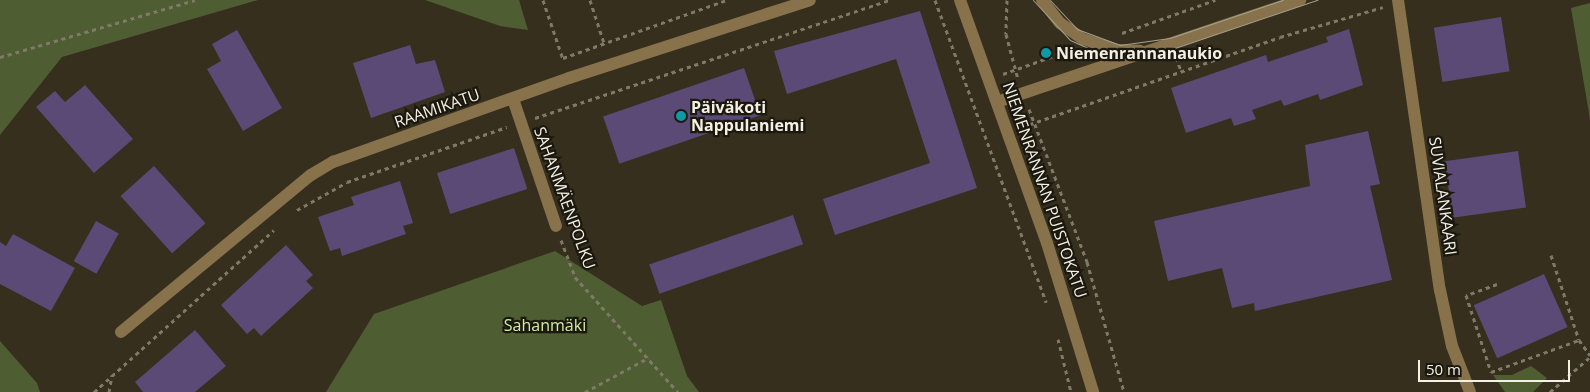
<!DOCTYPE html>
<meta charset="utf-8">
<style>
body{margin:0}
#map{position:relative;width:1590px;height:392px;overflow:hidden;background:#362f1d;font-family:"Open Sans",sans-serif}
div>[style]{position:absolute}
.green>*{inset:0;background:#4f5d32}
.building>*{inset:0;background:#5b4976;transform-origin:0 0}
.path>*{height:3px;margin-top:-1.5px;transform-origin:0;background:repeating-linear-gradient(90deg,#7f7969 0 4px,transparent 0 8px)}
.minor>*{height:12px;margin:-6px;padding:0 6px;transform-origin:6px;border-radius:6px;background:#87724c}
.tram>*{height:1px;margin:-0.5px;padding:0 0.5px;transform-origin:0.5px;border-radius:0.5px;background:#a6a092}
.dots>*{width:14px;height:14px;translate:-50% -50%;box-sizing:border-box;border:2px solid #1a180f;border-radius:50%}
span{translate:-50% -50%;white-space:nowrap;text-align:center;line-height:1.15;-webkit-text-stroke:4.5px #1a180f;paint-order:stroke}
.poi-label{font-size:16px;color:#f4f0e4;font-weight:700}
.left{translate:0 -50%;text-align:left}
.street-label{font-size:16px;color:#f4f0e4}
.park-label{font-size:16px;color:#d2ec9f}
.scale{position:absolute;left:1418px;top:360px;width:152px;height:22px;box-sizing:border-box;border:2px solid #f4f0e4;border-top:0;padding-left:6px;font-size:15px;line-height:18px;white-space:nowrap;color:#f4f0e4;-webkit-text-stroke:4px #1a180f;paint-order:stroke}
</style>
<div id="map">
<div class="green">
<div style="clip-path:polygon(0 0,258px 0,62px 57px,0 135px)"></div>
<div style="clip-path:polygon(425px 0,519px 0,528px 30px,500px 26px)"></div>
<div style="clip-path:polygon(1590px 3px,1590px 119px,1571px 8px)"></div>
<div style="clip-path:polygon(555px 251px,642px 306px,661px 300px,687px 376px,699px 392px,326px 392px,374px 314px)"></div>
<div style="clip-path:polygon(0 341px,37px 383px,40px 392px,0 392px)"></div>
<div style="clip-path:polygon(1531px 366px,1547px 378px,1533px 392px,1505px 392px,1493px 375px,1512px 375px)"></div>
</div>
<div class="building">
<div style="clip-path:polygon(920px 11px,977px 188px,835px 235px,823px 199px,930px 163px,896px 59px,787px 94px,774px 51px)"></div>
<div style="left:1501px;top:17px;width:55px;height:68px;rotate:81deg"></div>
<div style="clip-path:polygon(1349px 29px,1363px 85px,1320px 100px,1318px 94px,1284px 106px,1281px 100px,1252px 110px,1256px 119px,1234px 126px,1231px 118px,1186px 133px,1171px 88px,1266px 55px,1268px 62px,1328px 42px,1326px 37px)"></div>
<div style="clip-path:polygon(237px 30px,282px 108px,243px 131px,207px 69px,221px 61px,212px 44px)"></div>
<div style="clip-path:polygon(410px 45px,416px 64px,435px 60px,445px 92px,371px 118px,353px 63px)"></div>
<div style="left:744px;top:68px;width:50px;height:149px;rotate:71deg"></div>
<div style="clip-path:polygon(85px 85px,133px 139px,94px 173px,36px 107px,55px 91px,65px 102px)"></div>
<div style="clip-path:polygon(1368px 131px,1380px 184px,1370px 186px,1392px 280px,1255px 311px,1254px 303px,1232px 308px,1222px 268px,1168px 281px,1154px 221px,1310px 186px,1305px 145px)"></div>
<div style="left:514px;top:148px;width:43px;height:81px;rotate:72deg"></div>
<div style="left:1518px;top:151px;width:57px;height:74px;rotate:82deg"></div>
<div style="left:154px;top:166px;width:77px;height:45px;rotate:48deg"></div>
<div style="clip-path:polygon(400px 181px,413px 223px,403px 226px,406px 234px,342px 256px,340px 248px,330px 251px,318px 217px,354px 205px,351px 197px)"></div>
<div style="left:793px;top:215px;width:31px;height:152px;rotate:71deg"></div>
<div style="left:96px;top:221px;width:26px;height:46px;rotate:29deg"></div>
<div style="clip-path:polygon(13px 234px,75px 268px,51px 311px,0 284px,0 242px,6px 246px)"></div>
<div style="clip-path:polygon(286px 245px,313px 275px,306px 281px,313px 288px,261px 336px,254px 328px,247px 334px,221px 305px)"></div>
<div style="left:1544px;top:274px;width:58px;height:77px;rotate:66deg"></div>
<div style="clip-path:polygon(195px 330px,226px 366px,195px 392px,143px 392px,135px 382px)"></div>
</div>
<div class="path">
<div style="left:543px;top:0;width:62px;rotate:71.3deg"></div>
<div style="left:590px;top:0;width:45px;rotate:72deg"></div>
<div style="left:935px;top:0;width:322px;rotate:69.8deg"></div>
<div style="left:1007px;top:0;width:34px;rotate:92deg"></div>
<div style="left:1006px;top:34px;width:47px;rotate:75.1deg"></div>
<div style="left:1122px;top:33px;width:99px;rotate:-19.5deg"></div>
<div style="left:0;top:57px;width:203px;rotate:-16.3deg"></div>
<div style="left:1176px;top:57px;width:15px;rotate:70deg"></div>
<div style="left:563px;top:58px;width:174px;rotate:-19.5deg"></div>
<div style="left:1003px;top:74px;width:71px;rotate:-19.7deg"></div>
<div style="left:1029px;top:109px;width:164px;rotate:69.2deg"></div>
<div style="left:1087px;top:262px;width:135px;rotate:74.1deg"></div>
<div style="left:535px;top:118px;width:374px;rotate:-18.4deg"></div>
<div style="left:1022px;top:127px;width:273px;rotate:-19.2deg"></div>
<div style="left:1280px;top:37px;width:107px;rotate:-16.2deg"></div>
<div style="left:297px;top:210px;width:57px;rotate:-29.2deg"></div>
<div style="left:347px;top:182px;width:169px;rotate:-19deg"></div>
<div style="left:561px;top:240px;width:40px;rotate:69deg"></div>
<div style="left:575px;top:277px;width:154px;rotate:48.2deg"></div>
<div style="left:1551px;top:255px;width:89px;rotate:71.8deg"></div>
<div style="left:1579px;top:340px;width:19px;rotate:54deg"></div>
<div style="left:1497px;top:284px;width:33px;rotate:160deg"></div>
<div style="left:1466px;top:295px;width:81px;rotate:72deg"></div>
<div style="left:1491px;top:372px;width:94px;rotate:-20deg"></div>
<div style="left:1058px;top:339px;width:55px;rotate:76.2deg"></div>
<div style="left:94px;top:392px;width:242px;rotate:-42deg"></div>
<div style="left:109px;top:392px;width:17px;rotate:-80deg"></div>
<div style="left:585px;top:392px;width:72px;rotate:-28.4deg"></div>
<div style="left:1550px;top:392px;width:53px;rotate:-41.2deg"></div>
</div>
<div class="minor">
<div style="left:960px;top:0;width:258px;rotate:70.3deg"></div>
<div style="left:1047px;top:243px;width:156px;rotate:72.8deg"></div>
<div style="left:1042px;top:0;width:29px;rotate:52deg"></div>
<div style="left:1060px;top:23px;width:28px;rotate:35deg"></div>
<div style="left:1083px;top:39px;width:35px;rotate:18deg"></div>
<div style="left:1116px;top:50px;width:24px;rotate:2deg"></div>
<div style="left:1398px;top:0;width:293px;rotate:81.8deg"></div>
<div style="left:1440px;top:290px;width:57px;rotate:77.9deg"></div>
<div style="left:1452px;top:346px;width:49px;rotate:68.6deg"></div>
<div style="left:513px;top:99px;width:134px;rotate:71.3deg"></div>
<div style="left:997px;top:102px;width:320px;rotate:-18.6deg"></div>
<div style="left:121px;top:332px;width:246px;rotate:-39.6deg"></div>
<div style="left:311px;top:175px;width:26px;rotate:-31deg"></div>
<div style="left:333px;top:162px;width:251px;rotate:-19.6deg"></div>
<div style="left:569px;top:78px;width:253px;rotate:-17.9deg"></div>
</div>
<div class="tram">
<div style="left:1033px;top:0;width:54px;rotate:47.2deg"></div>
<div style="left:1070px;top:40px;width:32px;rotate:24deg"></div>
<div style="left:1099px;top:53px;width:33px;rotate:7deg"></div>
<div style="left:1132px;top:57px;width:31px;rotate:-9deg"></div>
<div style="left:1163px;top:52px;width:163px;rotate:-18.7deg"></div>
<div style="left:1050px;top:0;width:40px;rotate:47deg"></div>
<div style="left:1077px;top:29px;width:46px;rotate:20.4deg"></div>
<div style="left:1120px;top:45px;width:50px;rotate:-8deg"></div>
<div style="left:1170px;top:38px;width:119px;rotate:-18.6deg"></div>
</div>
<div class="dots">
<div style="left:1046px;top:53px;background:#0f9aa8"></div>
<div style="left:681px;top:116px;background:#0f9aa8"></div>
</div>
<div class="poi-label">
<span class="left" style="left:1056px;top:53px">Niemenrannanaukio</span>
<span class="left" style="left:691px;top:116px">Päiväkoti<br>Nappulaniemi</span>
</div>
<div class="street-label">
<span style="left:437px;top:108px;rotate:-19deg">RAAMIKATU</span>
<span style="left:1045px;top:190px;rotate:71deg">NIEMENRANNAN PUISTOKATU</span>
<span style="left:1443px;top:196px;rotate:82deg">SUVIALANKAARI</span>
<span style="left:565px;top:198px;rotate:70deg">SAHANMÄENPOLKU</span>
</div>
<div class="park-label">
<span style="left:545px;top:325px">Sahanmäki</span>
</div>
<div class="scale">50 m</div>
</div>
